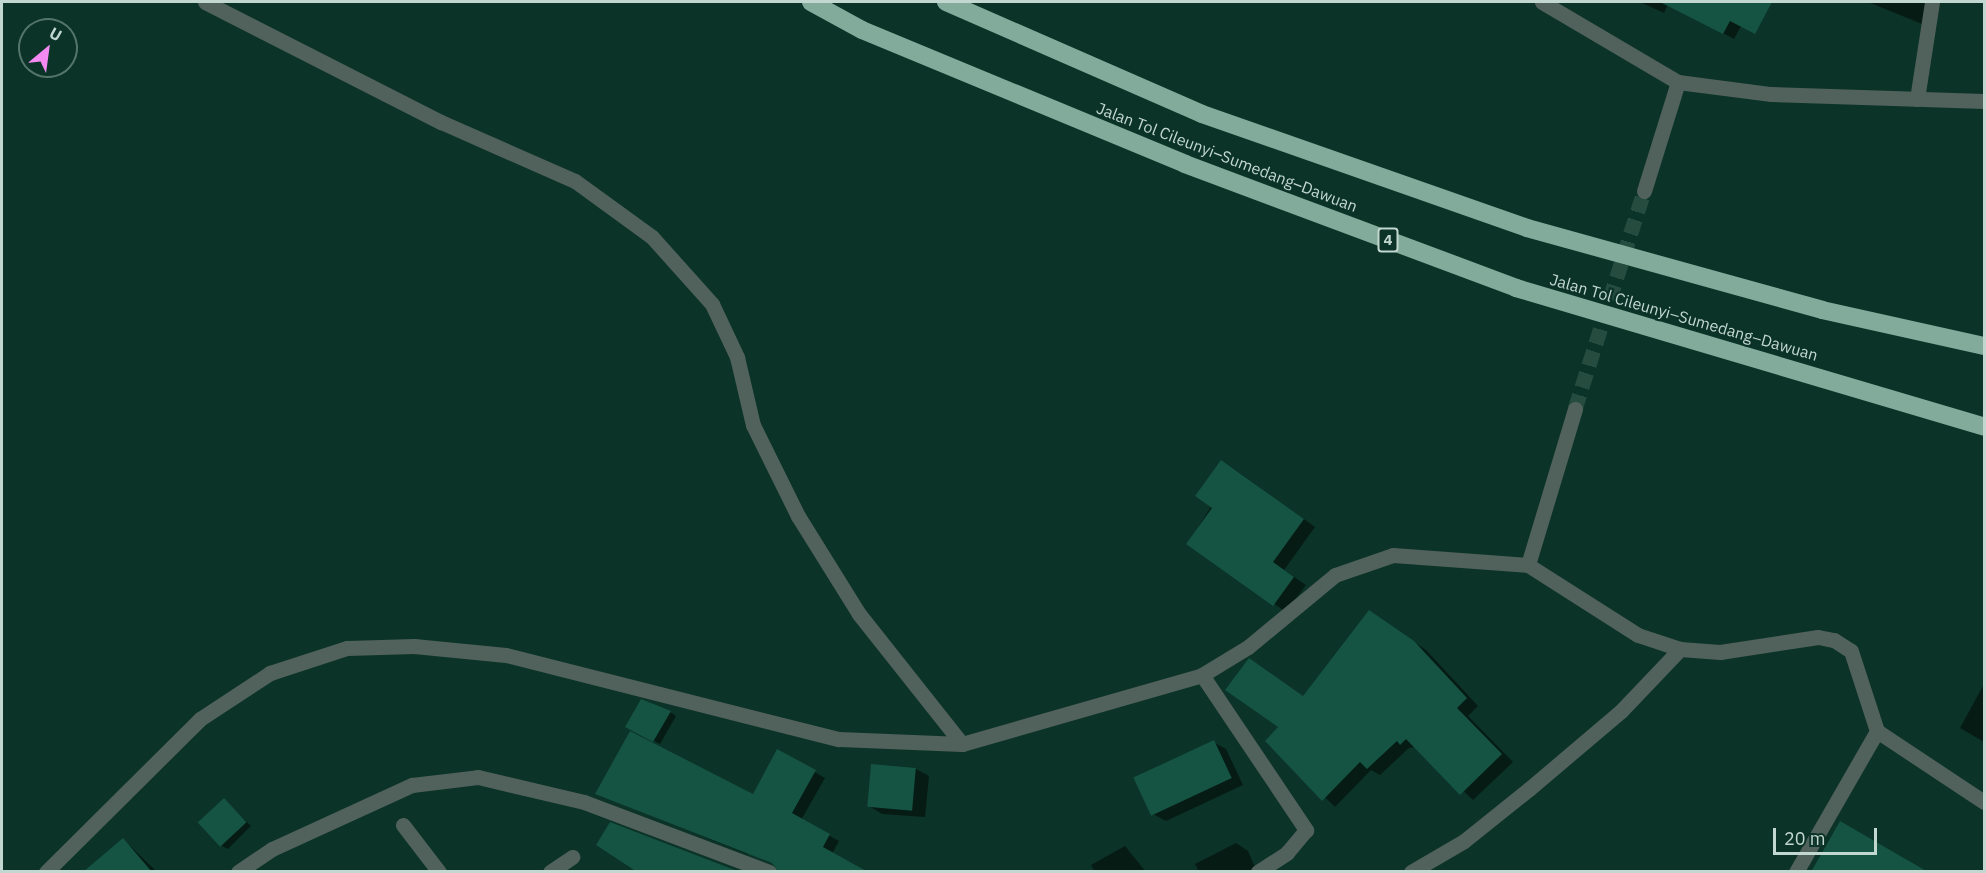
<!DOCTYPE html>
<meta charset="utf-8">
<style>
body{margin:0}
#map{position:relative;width:1986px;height:873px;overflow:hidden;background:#0b3327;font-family:"IBM Plex Sans",sans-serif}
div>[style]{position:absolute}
.shadow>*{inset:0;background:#0007}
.building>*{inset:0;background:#155342;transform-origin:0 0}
.minor-tunnel>*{height:15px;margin-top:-7.5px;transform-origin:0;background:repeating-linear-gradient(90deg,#264c40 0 15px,transparent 0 23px)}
.minor>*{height:15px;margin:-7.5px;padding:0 7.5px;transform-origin:7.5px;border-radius:7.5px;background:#51615b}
.highway>*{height:18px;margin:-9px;padding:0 9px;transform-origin:9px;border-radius:9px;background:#83ab9c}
span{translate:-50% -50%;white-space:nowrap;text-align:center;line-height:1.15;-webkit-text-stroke:4.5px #0b3327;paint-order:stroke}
.shield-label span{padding:2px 4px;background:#0b3327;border:2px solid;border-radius:4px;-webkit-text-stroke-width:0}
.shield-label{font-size:15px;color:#c2d7cf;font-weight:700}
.street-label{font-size:16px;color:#c2d7cf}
.frame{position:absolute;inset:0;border:3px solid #c2d7cf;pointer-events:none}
.north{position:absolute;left:18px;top:18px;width:60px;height:60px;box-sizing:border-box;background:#0b3327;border:2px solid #54756a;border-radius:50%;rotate:29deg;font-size:16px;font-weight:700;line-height:24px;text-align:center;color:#c2d7cf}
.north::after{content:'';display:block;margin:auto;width:21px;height:27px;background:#f28af2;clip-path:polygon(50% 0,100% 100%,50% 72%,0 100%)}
.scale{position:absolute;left:1773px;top:828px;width:104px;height:27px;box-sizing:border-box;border:3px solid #c2d7cf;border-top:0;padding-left:8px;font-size:18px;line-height:21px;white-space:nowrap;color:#c2d7cf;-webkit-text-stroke:4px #0b3327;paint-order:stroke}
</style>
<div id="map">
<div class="shadow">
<div style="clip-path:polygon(1640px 2px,1741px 2px,1751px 7px,1734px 39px,1668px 4px,1664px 13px)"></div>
<div style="clip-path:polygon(1868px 2px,1931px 2px,1922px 24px)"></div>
<div style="clip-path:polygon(1234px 469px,1315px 527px,1284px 570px,1306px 585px,1286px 612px,1188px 544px)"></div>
<div style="clip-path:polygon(1370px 612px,1426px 650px,1478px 706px,1468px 716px,1513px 762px,1473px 800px,1416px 747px,1409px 748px,1380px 775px,1371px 770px,1335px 807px,1268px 741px)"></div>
<div style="clip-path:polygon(1984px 684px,1984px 742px,1960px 728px)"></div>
<div style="clip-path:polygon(670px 712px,676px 716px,660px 744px,627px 726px)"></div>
<div style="clip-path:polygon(1213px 742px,1226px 749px,1243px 785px,1166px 821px,1153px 814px)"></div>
<div style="clip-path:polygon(778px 751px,825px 778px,801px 820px,839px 841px,832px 854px,750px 849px,747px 854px,597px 794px,753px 796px)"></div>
<div style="clip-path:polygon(873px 766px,916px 769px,929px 776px,925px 817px,882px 814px,869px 806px)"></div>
<div style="clip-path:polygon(224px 800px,251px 826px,228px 849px,222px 846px)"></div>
<div style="clip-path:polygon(123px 839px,157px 872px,85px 872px)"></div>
<div style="clip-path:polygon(1236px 843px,1248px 851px,1257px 872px,1199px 872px,1195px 864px)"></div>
<div style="clip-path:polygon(1125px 846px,1146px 872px,1095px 872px,1091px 865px)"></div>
</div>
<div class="building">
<div style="clip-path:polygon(1660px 2px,1772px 2px,1755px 34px,1730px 21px,1723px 34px)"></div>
<div style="clip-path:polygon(1221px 460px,1304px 519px,1273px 562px,1294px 577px,1273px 606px,1186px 544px,1212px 508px,1195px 496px)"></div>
<div style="clip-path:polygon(1369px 610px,1414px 641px,1467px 698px,1457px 708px,1502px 754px,1460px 795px,1406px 739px,1400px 745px,1397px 741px,1367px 769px,1360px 762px,1322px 801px,1265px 741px,1278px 727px,1225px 690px,1249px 658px,1303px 696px)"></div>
<div style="clip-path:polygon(641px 699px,671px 711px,653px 742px,625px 727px)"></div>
<div style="clip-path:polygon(630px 731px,753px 794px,777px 749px,816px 770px,792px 813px,830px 834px,823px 847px,868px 872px,779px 872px,772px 863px,595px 794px)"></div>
<div style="left:1214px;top:740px;width:42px;height:89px;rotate:65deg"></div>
<div style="left:871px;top:764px;width:45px;height:43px;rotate:5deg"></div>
<div style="left:224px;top:798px;width:33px;height:36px;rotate:47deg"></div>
<div style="clip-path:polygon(1840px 821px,1928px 872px,1811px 872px)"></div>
<div style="clip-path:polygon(610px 822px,740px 872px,637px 872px,596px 845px)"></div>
<div style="clip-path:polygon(123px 838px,152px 872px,83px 872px)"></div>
</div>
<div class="minor-tunnel">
<div style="left:1575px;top:409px;width:229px;rotate:-72.4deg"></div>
</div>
<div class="minor">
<div style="left:205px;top:2px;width:265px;rotate:27deg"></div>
<div style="left:441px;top:122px;width:146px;rotate:23.8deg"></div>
<div style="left:575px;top:181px;width:95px;rotate:36deg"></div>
<div style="left:652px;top:237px;width:90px;rotate:48.2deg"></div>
<div style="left:712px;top:304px;width:59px;rotate:64.7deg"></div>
<div style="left:737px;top:357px;width:70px;rotate:76.8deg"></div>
<div style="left:753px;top:425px;width:102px;rotate:63.7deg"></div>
<div style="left:798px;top:516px;width:115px;rotate:58.1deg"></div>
<div style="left:859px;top:614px;width:166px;rotate:51.6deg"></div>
<div style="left:1542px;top:2px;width:158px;rotate:30.5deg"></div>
<div style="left:1678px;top:82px;width:94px;rotate:7.4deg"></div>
<div style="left:1771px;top:94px;width:213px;rotate:1.9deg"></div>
<div style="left:1917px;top:99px;width:98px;rotate:-81.2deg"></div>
<div style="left:1644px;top:191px;width:114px;rotate:-72.7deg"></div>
<div style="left:1575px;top:409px;width:163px;rotate:106.8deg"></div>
<div style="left:1528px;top:565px;width:130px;rotate:32.5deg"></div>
<div style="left:1638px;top:635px;width:44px;rotate:18.4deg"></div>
<div style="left:1680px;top:649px;width:40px;rotate:4.3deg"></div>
<div style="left:1720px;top:652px;width:99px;rotate:-8.7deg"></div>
<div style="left:1818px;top:637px;width:16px;rotate:11deg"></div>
<div style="left:1834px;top:640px;width:20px;rotate:33deg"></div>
<div style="left:1851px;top:651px;width:84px;rotate:72deg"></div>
<div style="left:1877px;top:731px;width:128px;rotate:33.6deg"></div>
<div style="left:1202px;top:675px;width:187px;rotate:56.1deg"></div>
<div style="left:1306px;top:830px;width:30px;rotate:130deg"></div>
<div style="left:1287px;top:853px;width:35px;rotate:147deg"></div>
<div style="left:403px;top:825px;width:59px;rotate:52.5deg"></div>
<div style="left:46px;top:872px;width:217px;rotate:-44.8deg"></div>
<div style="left:200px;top:719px;width:84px;rotate:-33.3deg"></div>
<div style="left:270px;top:673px;width:81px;rotate:-18deg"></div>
<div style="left:347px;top:648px;width:67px;rotate:-1.7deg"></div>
<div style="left:414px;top:646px;width:92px;rotate:5.6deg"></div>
<div style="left:506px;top:655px;width:343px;rotate:14.2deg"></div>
<div style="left:839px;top:739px;width:123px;rotate:2.3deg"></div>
<div style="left:962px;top:744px;width:250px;rotate:-16deg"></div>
<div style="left:1202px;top:675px;width:54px;rotate:-31.3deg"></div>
<div style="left:1248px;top:647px;width:113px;rotate:-39.6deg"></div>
<div style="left:1335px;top:575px;width:61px;rotate:-19deg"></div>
<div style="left:1393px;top:555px;width:135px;rotate:4.2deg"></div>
<div style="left:238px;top:872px;width:41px;rotate:-34.1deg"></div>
<div style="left:272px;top:849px;width:154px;rotate:-24.6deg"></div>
<div style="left:412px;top:785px;width:66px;rotate:-6.9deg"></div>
<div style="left:478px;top:777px;width:109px;rotate:13.3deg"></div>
<div style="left:584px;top:802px;width:198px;rotate:20.7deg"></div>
<div style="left:550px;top:872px;width:27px;rotate:-34deg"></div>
<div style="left:1411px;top:872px;width:61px;rotate:-30.3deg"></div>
<div style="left:1464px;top:841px;width:83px;rotate:-38.7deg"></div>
<div style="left:1529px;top:789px;width:121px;rotate:-40.3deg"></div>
<div style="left:1621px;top:711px;width:86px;rotate:-46.4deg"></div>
<div style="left:1796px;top:872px;width:163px;rotate:-60.1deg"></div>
</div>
<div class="highway">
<div style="left:811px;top:2px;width:58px;rotate:28.8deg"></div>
<div style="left:862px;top:30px;width:350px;rotate:22.5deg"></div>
<div style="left:1185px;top:164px;width:353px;rotate:20.5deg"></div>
<div style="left:1516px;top:288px;width:488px;rotate:16.5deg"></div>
<div style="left:946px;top:2px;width:279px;rotate:23.6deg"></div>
<div style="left:1202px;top:114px;width:344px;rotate:19.3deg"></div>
<div style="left:1527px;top:228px;width:306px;rotate:15.5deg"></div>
<div style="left:1822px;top:310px;width:166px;rotate:12.5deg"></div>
</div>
<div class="shield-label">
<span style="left:1388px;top:240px">4</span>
</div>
<div class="street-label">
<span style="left:1227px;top:157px;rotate:21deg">Jalan Tol Cileunyi–Sumedang–Dawuan</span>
<span style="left:1684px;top:317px;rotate:16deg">Jalan Tol Cileunyi–Sumedang–Dawuan</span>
</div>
<div class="frame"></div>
<div class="north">U</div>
<div class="scale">20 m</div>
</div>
